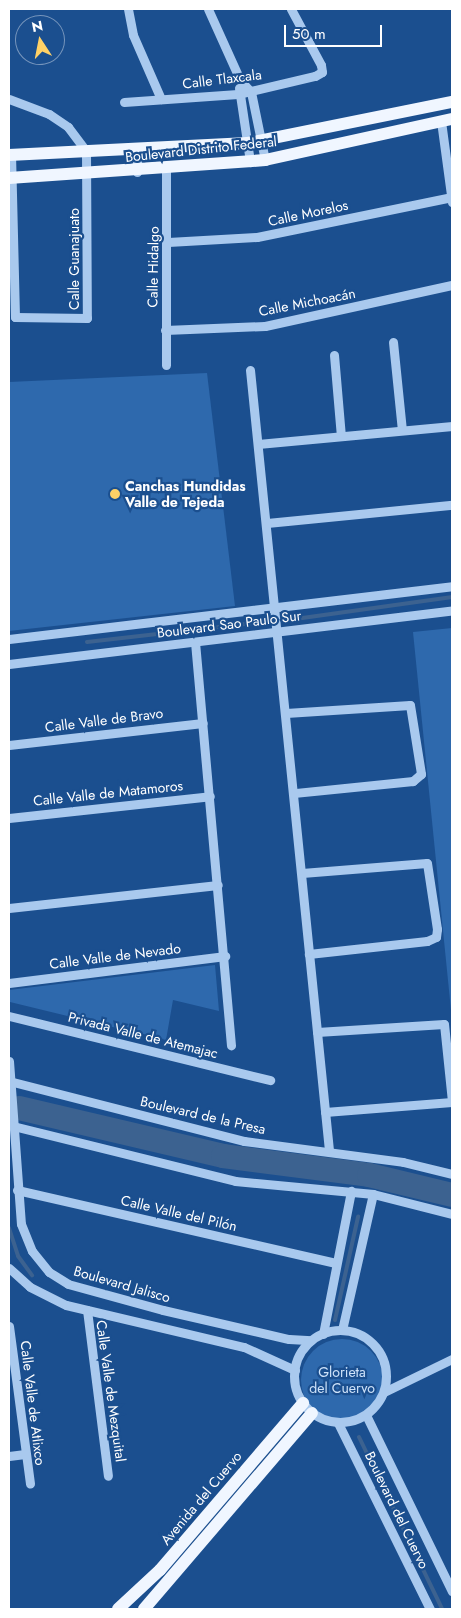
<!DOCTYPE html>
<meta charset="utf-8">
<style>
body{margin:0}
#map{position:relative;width:461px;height:1618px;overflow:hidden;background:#1b4f8f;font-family:Jost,sans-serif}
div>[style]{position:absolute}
.green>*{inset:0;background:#2e69ad}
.round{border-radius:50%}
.stream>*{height:4px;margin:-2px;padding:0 2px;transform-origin:2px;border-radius:2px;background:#3c6290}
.river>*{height:24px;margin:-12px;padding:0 12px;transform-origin:12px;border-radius:12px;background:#3c6290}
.minor>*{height:9px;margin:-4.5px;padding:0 4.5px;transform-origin:4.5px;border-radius:4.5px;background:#a9c9ee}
.minor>.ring{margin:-4.5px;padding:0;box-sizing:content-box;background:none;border:9px solid #a9c9ee;border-radius:50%}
.major>*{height:12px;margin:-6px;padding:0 6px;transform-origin:6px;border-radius:6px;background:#f0f6ff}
.dots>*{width:14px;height:14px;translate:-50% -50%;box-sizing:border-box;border:2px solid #1b4f8f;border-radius:50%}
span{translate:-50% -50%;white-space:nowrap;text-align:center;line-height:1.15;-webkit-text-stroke:4.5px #1b4f8f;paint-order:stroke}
.street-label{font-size:14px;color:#fff}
.poi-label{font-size:14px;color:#fff;font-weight:700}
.left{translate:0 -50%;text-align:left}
.park-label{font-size:14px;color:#cfe3fa}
.frame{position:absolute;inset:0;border:10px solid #fff;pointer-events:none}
.north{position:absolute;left:15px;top:15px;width:50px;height:50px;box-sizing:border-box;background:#1b4f8f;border:1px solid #7695bc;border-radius:50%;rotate:349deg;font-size:14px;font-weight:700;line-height:20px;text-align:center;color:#fff}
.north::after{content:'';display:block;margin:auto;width:18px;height:22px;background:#ffd166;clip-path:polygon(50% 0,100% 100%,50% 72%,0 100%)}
.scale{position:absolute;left:284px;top:25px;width:98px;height:22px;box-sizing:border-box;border:2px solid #fff;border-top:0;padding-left:6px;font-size:15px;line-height:18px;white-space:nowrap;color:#fff;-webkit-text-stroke:4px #1b4f8f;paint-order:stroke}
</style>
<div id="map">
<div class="green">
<div style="clip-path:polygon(207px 373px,235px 606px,9px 631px,9px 382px)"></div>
<div style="clip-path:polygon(452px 628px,452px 1020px,413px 632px)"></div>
<div style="clip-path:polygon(215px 965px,219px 1011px,173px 1000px,166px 1040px,10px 1002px,9px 990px)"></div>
<div class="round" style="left:301px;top:1339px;width:82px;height:82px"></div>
</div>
<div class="stream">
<div style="left:288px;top:620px;width:166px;rotate:-8deg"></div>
<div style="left:87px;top:642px;width:176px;rotate:-6.5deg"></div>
<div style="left:29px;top:1116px;width:11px;rotate:-22deg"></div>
<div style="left:9px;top:1228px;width:29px;rotate:72deg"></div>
<div style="left:18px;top:1256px;width:24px;rotate:54deg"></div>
<div style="left:335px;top:1320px;width:106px;rotate:-77.4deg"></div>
<div style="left:359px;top:1437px;width:191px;rotate:64.2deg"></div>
</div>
<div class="river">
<div style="left:19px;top:1108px;width:210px;rotate:13.2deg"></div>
<div style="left:223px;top:1156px;width:147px;rotate:7.4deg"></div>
<div style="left:369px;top:1175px;width:85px;rotate:13.5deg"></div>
</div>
<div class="minor">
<div style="left:128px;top:9px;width:26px;rotate:79deg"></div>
<div style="left:133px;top:35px;width:70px;rotate:66.4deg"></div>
<div style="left:208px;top:9px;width:78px;rotate:65.7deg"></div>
<div style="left:240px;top:80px;width:16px;rotate:47deg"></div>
<div style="left:251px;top:92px;width:69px;rotate:78.4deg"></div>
<div style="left:239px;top:88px;width:75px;rotate:81.5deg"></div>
<div style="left:9px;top:99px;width:43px;rotate:20.6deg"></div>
<div style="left:49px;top:114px;width:23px;rotate:34deg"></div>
<div style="left:68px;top:127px;width:30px;rotate:53deg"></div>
<div style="left:86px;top:151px;width:167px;rotate:89.7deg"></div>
<div style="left:87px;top:318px;width:72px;rotate:-179.2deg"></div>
<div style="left:15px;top:317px;width:162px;rotate:-91.4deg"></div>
<div style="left:124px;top:102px;width:114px;rotate:-4deg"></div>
<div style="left:238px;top:94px;width:79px;rotate:-13.2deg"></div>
<div style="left:315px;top:76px;width:8px;rotate:-30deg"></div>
<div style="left:322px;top:72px;width:7px;rotate:-98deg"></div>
<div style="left:321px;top:65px;width:64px;rotate:-118.2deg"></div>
<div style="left:441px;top:121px;width:82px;rotate:82.3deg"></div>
<div style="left:137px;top:150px;width:22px;rotate:90deg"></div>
<div style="left:168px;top:242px;width:89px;rotate:-3.2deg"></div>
<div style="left:257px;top:237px;width:199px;rotate:-11.6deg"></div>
<div style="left:165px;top:330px;width:100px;rotate:-2.3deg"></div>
<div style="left:265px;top:326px;width:191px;rotate:-12.4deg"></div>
<div style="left:393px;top:342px;width:88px;rotate:84.2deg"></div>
<div style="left:334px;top:355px;width:81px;rotate:85.1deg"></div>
<div style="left:166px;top:365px;width:196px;rotate:-90deg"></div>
<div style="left:250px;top:370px;width:785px;rotate:84.22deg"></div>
<div style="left:258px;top:444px;width:195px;rotate:-5.3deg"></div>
<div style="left:267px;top:523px;width:186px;rotate:-5.6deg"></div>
<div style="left:9px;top:639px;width:446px;rotate:-6.8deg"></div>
<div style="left:195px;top:642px;width:405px;rotate:84.9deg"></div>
<div style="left:9px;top:664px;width:446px;rotate:-6.9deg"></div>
<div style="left:286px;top:713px;width:124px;rotate:-3.7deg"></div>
<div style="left:410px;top:705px;width:70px;rotate:80.9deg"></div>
<div style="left:421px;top:774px;width:11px;rotate:139deg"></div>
<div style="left:413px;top:781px;width:120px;rotate:174.2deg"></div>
<div style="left:9px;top:745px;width:195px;rotate:-6.5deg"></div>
<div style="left:9px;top:818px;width:202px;rotate:-6.2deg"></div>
<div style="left:302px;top:873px;width:125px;rotate:-4.6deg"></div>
<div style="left:427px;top:863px;width:67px;rotate:81.4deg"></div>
<div style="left:437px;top:929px;width:8px;rotate:97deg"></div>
<div style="left:436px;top:937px;width:10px;rotate:156deg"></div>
<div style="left:427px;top:941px;width:119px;rotate:173.7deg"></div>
<div style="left:9px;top:908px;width:210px;rotate:-6.3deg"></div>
<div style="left:9px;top:983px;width:218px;rotate:-7.1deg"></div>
<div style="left:9px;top:1016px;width:269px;rotate:13.8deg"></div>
<div style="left:317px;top:1032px;width:127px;rotate:-3.6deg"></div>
<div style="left:444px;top:1024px;width:78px;rotate:84.1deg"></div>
<div style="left:9px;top:1061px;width:163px;rotate:85.8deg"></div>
<div style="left:21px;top:1224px;width:29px;rotate:68deg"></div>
<div style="left:32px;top:1251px;width:27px;rotate:51deg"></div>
<div style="left:49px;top:1272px;width:22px;rotate:32deg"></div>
<div style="left:68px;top:1284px;width:98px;rotate:15.3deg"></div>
<div style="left:163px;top:1310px;width:129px;rotate:13deg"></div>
<div style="left:289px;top:1339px;width:22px;rotate:3deg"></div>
<div style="left:9px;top:1081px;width:243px;rotate:14.3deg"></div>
<div style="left:244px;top:1141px;width:160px;rotate:7.5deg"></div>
<div style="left:403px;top:1162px;width:50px;rotate:13.8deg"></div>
<div style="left:325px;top:1112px;width:127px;rotate:-4.5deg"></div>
<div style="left:9px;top:1125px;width:233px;rotate:13.9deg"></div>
<div style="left:235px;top:1181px;width:139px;rotate:5.4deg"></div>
<div style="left:373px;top:1194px;width:81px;rotate:14.2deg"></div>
<div style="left:17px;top:1190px;width:327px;rotate:12.9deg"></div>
<div style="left:9px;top:1268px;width:28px;rotate:42deg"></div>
<div style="left:30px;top:1287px;width:40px;rotate:26.6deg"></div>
<div style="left:66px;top:1305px;width:183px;rotate:13.3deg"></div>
<div style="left:244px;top:1347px;width:56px;rotate:24.3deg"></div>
<div style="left:87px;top:1310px;width:167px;rotate:82.8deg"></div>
<div style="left:9px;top:1326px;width:159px;rotate:82.4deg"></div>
<div class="ring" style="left:294px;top:1330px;width:83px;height:83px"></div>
<div style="left:342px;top:1330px;width:139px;rotate:-77.2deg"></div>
<div style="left:323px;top:1334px;width:146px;rotate:-78.9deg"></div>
<div style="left:384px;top:1392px;width:76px;rotate:-25.9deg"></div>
<div style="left:366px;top:1415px;width:196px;rotate:64deg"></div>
<div style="left:338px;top:1423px;width:208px;rotate:63.7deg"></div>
<div style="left:9px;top:1456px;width:16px;rotate:-7deg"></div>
</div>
<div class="major">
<div style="left:9px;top:155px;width:239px;rotate:-2.9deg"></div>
<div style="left:248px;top:143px;width:208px;rotate:-11.4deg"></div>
<div style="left:9px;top:178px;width:257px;rotate:-4deg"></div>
<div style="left:265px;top:160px;width:191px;rotate:-12.4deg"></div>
<div style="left:118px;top:1609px;width:57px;rotate:-42.9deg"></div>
<div style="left:160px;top:1570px;width:220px;rotate:-49.4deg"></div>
<div style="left:144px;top:1609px;width:258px;rotate:-49.4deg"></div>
</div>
<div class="dots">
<div style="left:115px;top:494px;background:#ffd166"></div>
</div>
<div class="street-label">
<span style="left:222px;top:79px;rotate:-7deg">Calle Tlaxcala</span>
<span style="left:201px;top:149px;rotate:-6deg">Boulevard Distrito Federal</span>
<span style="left:308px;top:213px;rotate:-12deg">Calle Morelos</span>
<span style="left:74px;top:259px;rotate:-90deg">Calle Guanajuato</span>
<span style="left:153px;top:267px;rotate:-89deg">Calle Hidalgo</span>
<span style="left:307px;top:302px;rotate:-11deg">Calle Michoacán</span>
<span style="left:229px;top:624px;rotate:-7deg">Boulevard Sao Paulo Sur</span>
<span style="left:104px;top:720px;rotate:-7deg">Calle Valle de Bravo</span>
<span style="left:108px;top:793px;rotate:-6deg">Calle Valle de Matamoros</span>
<span style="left:115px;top:956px;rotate:-7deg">Calle Valle de Nevado</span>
<span style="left:143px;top:1035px;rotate:14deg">Privada Valle de Atemajac</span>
<span style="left:203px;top:1115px;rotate:13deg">Boulevard de la Presa</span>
<span style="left:179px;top:1213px;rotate:13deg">Calle Valle del Pilón</span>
<span style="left:122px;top:1284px;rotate:16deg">Boulevard Jalisco</span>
<span style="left:111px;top:1391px;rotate:82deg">Calle Valle de Mezquital</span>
<span style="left:33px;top:1403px;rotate:83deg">Calle Valle de Atlixco</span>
<span style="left:201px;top:1498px;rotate:-50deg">Avenida del Cuervo</span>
<span style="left:397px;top:1510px;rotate:64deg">Boulevard del Cuervo</span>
</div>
<div class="poi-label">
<span class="left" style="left:125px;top:494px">Canchas Hundidas<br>Valle de Tejeda</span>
</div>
<div class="park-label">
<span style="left:342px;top:1380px">Glorieta<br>del Cuervo</span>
</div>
<div class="frame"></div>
<div class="north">N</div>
<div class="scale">50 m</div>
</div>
